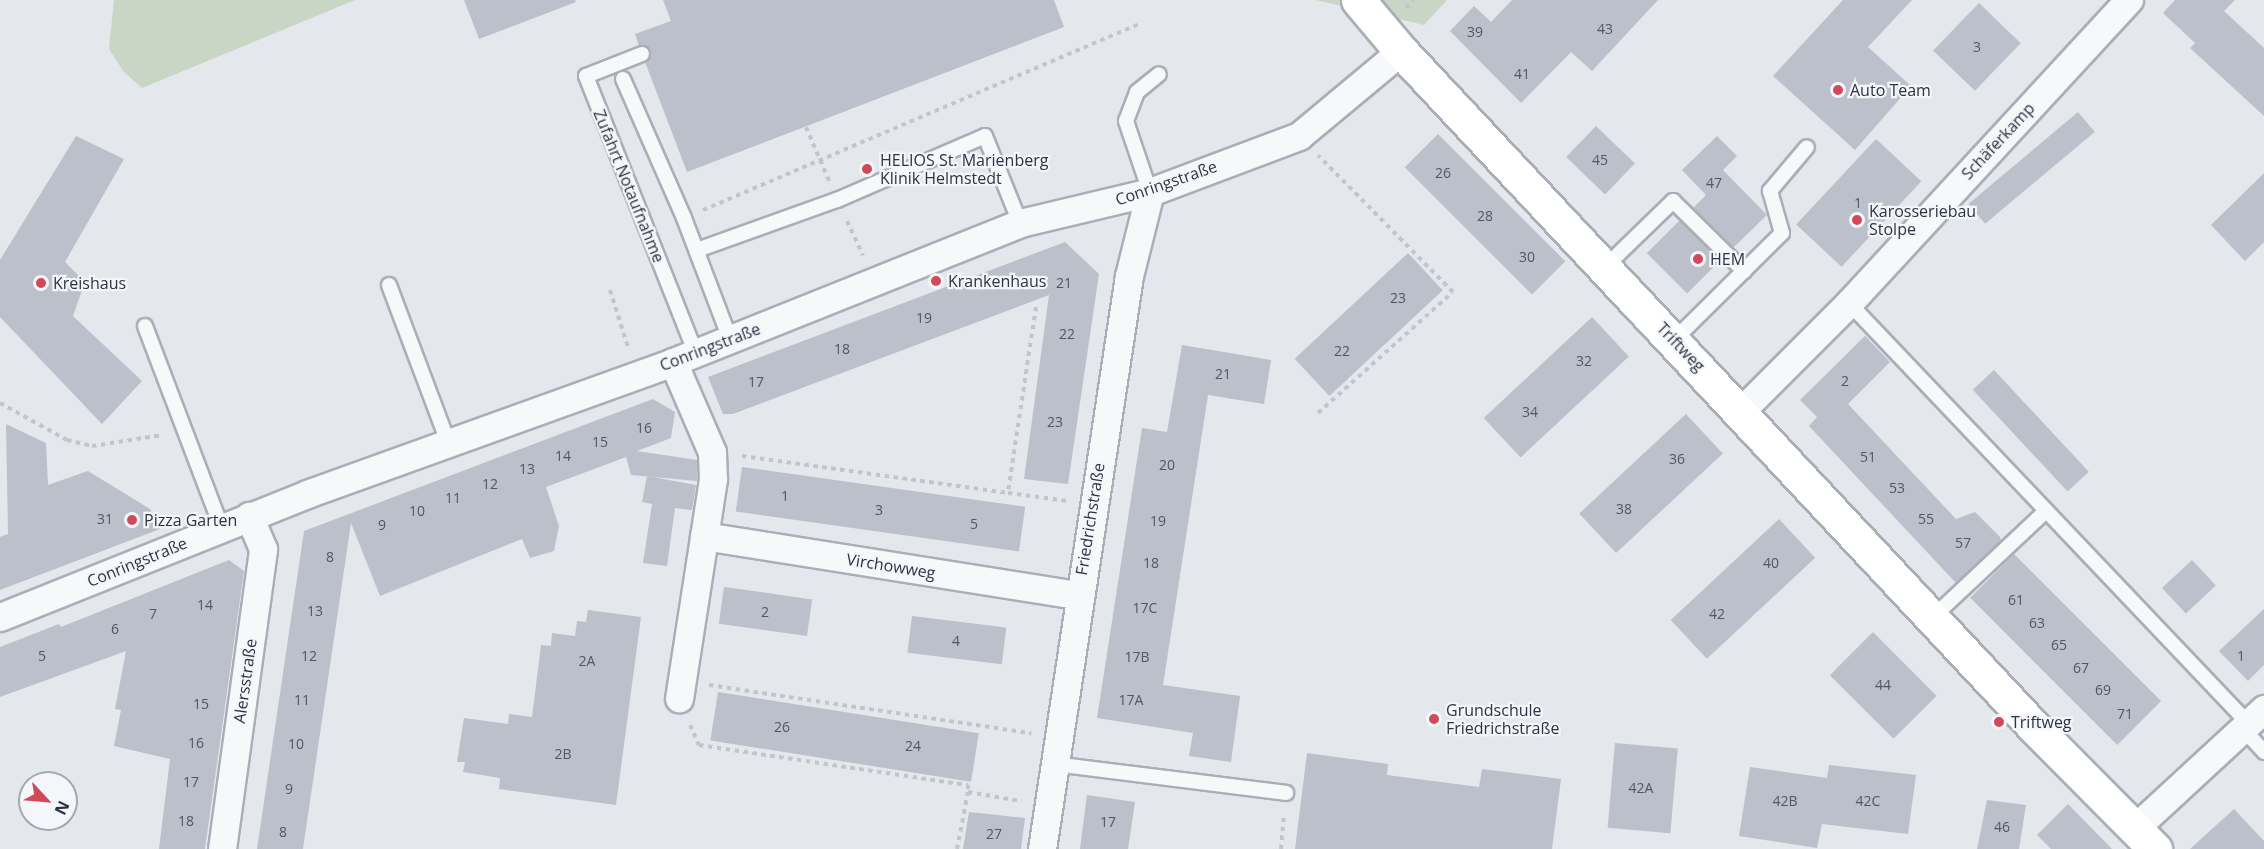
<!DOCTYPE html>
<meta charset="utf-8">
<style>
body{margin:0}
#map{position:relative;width:2264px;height:849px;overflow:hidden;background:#e4e7ec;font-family:"Open Sans",sans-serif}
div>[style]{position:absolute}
.green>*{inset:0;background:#c9d6c5}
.building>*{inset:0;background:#bbc0ca;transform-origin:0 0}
.path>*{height:4px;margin-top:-2px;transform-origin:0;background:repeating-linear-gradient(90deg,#c2c5cb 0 4.5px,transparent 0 9px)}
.roads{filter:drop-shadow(2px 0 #a9aeb7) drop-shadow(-2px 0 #a9aeb7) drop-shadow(0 2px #a9aeb7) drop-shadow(0 -2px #a9aeb7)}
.lane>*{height:14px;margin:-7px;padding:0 7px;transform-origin:7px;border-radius:7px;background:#f7f8fa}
.street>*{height:27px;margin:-13.5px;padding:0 13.5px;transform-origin:13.5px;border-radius:13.5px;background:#f7f8fa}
.secondary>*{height:33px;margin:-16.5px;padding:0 16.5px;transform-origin:16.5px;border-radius:16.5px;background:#fff}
.dots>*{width:16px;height:16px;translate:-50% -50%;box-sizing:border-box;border:3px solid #f4f6f9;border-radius:50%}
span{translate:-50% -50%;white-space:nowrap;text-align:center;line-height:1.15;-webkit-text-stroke:4.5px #f4f6f9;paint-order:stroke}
.number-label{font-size:14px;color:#4f5766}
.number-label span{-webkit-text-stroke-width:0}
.poi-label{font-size:16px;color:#2b3445}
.left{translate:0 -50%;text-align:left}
.street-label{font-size:16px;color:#2b3445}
.north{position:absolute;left:18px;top:771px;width:60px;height:60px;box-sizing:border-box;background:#f4f6f9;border:2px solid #a4a8b1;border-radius:50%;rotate:116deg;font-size:16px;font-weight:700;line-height:24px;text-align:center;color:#2b3445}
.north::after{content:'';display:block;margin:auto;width:21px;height:27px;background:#d1495b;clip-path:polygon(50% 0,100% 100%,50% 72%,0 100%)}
</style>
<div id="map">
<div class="green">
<div style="clip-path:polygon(114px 0,355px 0,142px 88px,124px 72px,109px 49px)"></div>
<div style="clip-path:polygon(1316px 0,1447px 0,1424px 25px)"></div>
</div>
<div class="building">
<div style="clip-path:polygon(464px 0,575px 0,576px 2px,479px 39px)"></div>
<div style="clip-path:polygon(663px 0,1054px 0,1064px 27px,687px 172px,645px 62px,651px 51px,639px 46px,635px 34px,671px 21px)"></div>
<div style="clip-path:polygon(1512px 0,1658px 0,1592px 71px,1571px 52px,1521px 103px,1450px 31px,1474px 6px,1491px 22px)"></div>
<div style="clip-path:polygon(1843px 0,1912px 0,1868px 47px,1911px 86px,1855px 150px,1773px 76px)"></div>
<div style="clip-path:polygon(2175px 0,2235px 0,2224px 11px,2264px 48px,2264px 116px,2190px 48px,2195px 43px,2163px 13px)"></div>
<div style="left:1979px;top:3px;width:58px;height:66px;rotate:44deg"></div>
<div style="left:2078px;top:112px;width:26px;height:143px;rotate:50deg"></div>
<div style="left:1596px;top:126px;width:54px;height:43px;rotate:44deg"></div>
<div style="left:1438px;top:134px;width:180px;height:47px;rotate:45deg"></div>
<div style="clip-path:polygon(76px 136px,124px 159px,65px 262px,81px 278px,83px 287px,73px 316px,142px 381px,102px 424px,0 317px,0 260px)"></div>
<div style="clip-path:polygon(1717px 136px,1737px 156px,1723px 170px,1767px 215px,1733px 248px,1693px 208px,1706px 195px,1682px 170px)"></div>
<div style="left:1876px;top:139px;width:62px;height:117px;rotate:43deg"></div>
<div style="clip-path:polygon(2264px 173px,2264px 242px,2245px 261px,2211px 225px)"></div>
<div style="left:1680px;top:220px;width:57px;height:47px;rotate:45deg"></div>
<div style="clip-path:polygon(1065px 242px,1099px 274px,1068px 484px,1024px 479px,1049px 295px,733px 414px,723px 414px,708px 377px)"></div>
<div style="left:1408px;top:253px;width:51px;height:155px;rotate:47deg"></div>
<div style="left:1592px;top:317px;width:54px;height:148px;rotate:47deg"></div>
<div style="clip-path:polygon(1865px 336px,1890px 362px,1848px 404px,1956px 519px,1975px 512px,2000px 537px,2001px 541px,1956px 583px,1809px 426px,1817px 417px,1800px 400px)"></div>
<div style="clip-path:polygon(1182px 345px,1271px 360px,1264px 404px,1208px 395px,1163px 685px,1240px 696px,1231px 762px,1189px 756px,1193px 733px,1097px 718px,1142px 428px,1167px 432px)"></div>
<div style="left:1994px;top:370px;width:139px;height:29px;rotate:47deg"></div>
<div style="clip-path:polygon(653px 399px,675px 412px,671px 438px,637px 451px,697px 460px,697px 481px,631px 475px,626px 457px,546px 487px,559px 526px,554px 551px,530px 558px,522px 539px,380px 596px,351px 523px,303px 849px,257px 849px,304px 531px)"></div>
<div style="left:1686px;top:414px;width:54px;height:146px;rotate:47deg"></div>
<div style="clip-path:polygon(6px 424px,46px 443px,48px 485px,88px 471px,150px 509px,160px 529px,0 590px,0 537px,8px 534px)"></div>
<div style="left:742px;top:467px;width:286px;height:45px;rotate:8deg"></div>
<div style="clip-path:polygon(647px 476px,696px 485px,692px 510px,675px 508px,667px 566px,643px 563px,652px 504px,642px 502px)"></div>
<div style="left:1779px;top:519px;width:53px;height:148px;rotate:47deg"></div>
<div style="left:2014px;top:554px;width:208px;height:62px;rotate:45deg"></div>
<div style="clip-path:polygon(229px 560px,244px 571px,205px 849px,159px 849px,170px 759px,114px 746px,121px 710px,115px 709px,126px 651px,0 697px,0 647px,59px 624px,61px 627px)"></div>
<div style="left:2192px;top:560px;width:35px;height:41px;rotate:47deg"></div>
<div style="left:724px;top:587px;width:89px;height:37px;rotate:8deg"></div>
<div style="clip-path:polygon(2264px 609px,2264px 665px,2248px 681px,2219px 651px)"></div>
<div style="clip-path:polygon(588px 610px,641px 617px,616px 805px,499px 789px,500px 778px,463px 772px,465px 762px,457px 762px,464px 718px,508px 724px,509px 714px,532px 717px,541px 645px,551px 646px,552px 633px,575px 636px,577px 621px,586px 622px)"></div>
<div style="left:912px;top:616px;width:95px;height:37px;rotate:7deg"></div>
<div style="left:1873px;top:632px;width:90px;height:61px;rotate:45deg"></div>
<div style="left:718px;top:692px;width:264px;height:49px;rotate:9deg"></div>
<div style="left:1615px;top:743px;width:63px;height:85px;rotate:5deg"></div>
<div style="clip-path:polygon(1307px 753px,1388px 764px,1387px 775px,1479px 787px,1482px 769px,1561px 779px,1552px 849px,1295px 849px)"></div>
<div style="clip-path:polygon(1829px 765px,1916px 775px,1908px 834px,1822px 824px,1817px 848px,1739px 836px,1750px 767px,1827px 778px)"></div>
<div style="clip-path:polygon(1087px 795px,1135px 802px,1128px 849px,1080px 849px)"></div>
<div style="clip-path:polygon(1987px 800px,2026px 805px,2019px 849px,1977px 849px)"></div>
<div style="clip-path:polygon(2068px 804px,2112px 849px,2051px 849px,2037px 835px)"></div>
<div style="clip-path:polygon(2234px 809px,2264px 841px,2264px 849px,2190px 849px)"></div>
<div style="clip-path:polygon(969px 812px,1025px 818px,1021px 849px,963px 849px)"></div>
</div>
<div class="path">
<div style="left:1406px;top:8px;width:11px;rotate:-45deg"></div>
<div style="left:806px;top:127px;width:59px;rotate:66.9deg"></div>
<div style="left:703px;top:210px;width:476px;rotate:-23.1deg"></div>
<div style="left:847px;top:221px;width:38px;rotate:65deg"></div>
<div style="left:610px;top:290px;width:60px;rotate:72.5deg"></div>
<div style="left:1036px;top:307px;width:188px;rotate:98.6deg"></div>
<div style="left:1008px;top:493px;width:61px;rotate:7.6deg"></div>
<div style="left:0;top:403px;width:77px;rotate:28.9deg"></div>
<div style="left:67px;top:440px;width:26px;rotate:13deg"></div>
<div style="left:92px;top:446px;width:71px;rotate:-8.9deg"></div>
<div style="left:1318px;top:413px;width:181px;rotate:-41.9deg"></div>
<div style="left:1453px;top:292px;width:192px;rotate:-134.6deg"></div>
<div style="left:742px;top:456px;width:269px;rotate:7.9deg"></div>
<div style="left:709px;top:685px;width:326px;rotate:8.5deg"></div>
<div style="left:690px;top:725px;width:22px;rotate:66deg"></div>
<div style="left:699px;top:745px;width:272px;rotate:8.5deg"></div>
<div style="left:968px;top:785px;width:7px;rotate:90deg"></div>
<div style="left:968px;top:792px;width:54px;rotate:9.6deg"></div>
<div style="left:957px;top:849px;width:58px;rotate:-79.1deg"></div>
<div style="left:1281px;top:849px;width:35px;rotate:-85deg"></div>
</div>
<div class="roads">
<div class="lane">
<div style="left:642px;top:54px;width:60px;rotate:158.6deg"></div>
<div style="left:586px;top:76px;width:297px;rotate:68.4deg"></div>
<div style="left:623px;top:79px;width:152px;rotate:66.3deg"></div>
<div style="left:684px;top:218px;width:129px;rotate:69.2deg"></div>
<div style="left:1150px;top:192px;width:75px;rotate:-108.7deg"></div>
<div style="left:1126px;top:121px;width:31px;rotate:-69deg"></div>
<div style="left:1137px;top:92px;width:28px;rotate:-39deg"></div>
<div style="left:697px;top:250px;width:149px;rotate:-19.7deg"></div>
<div style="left:837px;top:200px;width:161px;rotate:-23.4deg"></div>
<div style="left:985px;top:136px;width:94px;rotate:68.1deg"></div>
<div style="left:1605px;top:267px;width:95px;rotate:-44.1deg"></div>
<div style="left:1673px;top:201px;width:100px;rotate:44.6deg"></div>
<div style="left:389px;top:285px;width:168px;rotate:69.4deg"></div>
<div style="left:1849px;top:303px;width:579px;rotate:46.47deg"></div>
<div style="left:145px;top:326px;width:217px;rotate:69.2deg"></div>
<div style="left:1674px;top:340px;width:152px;rotate:-44.7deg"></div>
<div style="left:1782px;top:233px;width:44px;rotate:-105.9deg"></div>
<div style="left:1770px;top:191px;width:57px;rotate:-49.9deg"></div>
<div style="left:1933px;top:617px;width:155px;rotate:-43.2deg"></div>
<div style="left:2242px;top:728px;width:33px;rotate:47deg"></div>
<div style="left:1054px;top:764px;width:234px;rotate:7.1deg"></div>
</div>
<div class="street">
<div style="left:673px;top:362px;width:98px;rotate:66.6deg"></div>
<div style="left:712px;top:452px;width:27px;rotate:88deg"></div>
<div style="left:713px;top:479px;width:222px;rotate:98.8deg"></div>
<div style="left:1741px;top:411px;width:153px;rotate:-45deg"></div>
<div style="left:1849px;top:303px;width:413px;rotate:-47.3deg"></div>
<div style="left:704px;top:536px;width:379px;rotate:9deg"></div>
<div style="left:0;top:617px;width:331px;rotate:-21.8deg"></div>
<div style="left:307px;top:494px;width:389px;rotate:-19.8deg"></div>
<div style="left:673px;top:362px;width:374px;rotate:-21.8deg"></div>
<div style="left:1020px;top:223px;width:134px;rotate:-13.4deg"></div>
<div style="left:1150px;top:192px;width:159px;rotate:-20.6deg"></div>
<div style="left:1299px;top:136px;width:133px;rotate:-39.8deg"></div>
<div style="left:2135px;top:828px;width:176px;rotate:-42.7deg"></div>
<div style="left:222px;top:849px;width:303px;rotate:-82.2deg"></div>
<div style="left:263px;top:549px;width:36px;rotate:-113deg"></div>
<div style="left:1042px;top:849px;width:580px;rotate:-81.37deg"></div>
<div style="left:1129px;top:276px;width:87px;rotate:-76deg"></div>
</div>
<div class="secondary">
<div style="left:1358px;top:0;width:67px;rotate:49.9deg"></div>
<div style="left:1401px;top:51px;width:926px;rotate:46.88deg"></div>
<div style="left:2034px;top:727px;width:172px;rotate:45.2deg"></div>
</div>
</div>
<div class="dots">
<div style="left:1838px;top:90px;background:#d1495b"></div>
<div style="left:867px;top:169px;background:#d1495b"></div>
<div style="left:1857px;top:220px;background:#d1495b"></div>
<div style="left:1698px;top:259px;background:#d1495b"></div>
<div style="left:936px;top:281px;background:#d1495b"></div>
<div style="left:41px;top:283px;background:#d1495b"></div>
<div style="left:132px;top:520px;background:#d1495b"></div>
<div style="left:1434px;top:719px;background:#d1495b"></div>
<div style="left:1999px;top:722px;background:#d1495b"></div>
</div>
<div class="number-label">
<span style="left:1605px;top:29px">43</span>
<span style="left:1475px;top:32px">39</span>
<span style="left:1977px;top:47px">3</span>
<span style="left:1522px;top:74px">41</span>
<span style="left:1600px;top:160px">45</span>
<span style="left:1443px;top:173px">26</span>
<span style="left:1714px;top:183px">47</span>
<span style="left:1858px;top:203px">1</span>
<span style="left:1485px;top:216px">28</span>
<span style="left:1527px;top:257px">30</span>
<span style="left:1064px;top:283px">21</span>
<span style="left:1398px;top:298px">23</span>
<span style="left:924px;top:318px">19</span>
<span style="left:1067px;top:334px">22</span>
<span style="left:842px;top:349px">18</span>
<span style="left:1342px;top:351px">22</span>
<span style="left:1584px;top:361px">32</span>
<span style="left:1223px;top:374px">21</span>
<span style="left:1845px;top:381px">2</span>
<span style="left:756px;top:382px">17</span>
<span style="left:1530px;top:412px">34</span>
<span style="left:1055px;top:422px">23</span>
<span style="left:644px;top:428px">16</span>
<span style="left:600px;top:442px">15</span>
<span style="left:563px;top:456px">14</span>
<span style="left:1868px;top:457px">51</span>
<span style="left:1677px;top:459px">36</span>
<span style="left:1167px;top:465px">20</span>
<span style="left:527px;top:469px">13</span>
<span style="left:490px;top:484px">12</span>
<span style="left:1897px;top:488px">53</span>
<span style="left:785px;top:496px">1</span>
<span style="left:453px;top:498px">11</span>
<span style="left:1624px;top:509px">38</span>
<span style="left:879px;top:510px">3</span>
<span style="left:417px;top:511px">10</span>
<span style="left:105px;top:519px">31</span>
<span style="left:1926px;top:519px">55</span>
<span style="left:1158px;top:521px">19</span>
<span style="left:974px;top:524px">5</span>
<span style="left:382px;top:525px">9</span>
<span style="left:1963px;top:543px">57</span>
<span style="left:330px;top:557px">8</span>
<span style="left:1151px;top:563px">18</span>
<span style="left:1771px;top:563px">40</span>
<span style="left:2016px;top:600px">61</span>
<span style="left:205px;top:605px">14</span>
<span style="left:1145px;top:608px">17C</span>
<span style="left:315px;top:611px">13</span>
<span style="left:765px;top:612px">2</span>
<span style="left:153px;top:614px">7</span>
<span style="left:1717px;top:614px">42</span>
<span style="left:2037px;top:623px">63</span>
<span style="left:115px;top:629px">6</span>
<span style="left:956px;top:641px">4</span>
<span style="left:2059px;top:645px">65</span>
<span style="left:42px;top:656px">5</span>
<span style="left:309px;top:656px">12</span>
<span style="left:2241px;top:656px">1</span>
<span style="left:1137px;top:657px">17B</span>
<span style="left:587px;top:661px">2A</span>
<span style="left:2081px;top:668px">67</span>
<span style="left:1883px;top:685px">44</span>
<span style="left:2103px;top:690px">69</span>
<span style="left:302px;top:700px">11</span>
<span style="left:1131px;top:700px">17A</span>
<span style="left:201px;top:704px">15</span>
<span style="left:2125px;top:714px">71</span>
<span style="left:782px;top:727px">26</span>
<span style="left:196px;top:743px">16</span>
<span style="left:296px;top:744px">10</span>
<span style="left:913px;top:746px">24</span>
<span style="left:563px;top:754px">2B</span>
<span style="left:191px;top:782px">17</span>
<span style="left:1641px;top:788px">42A</span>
<span style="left:289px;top:789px">9</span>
<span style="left:1785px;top:801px">42B</span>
<span style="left:1868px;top:801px">42C</span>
<span style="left:186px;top:821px">18</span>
<span style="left:1108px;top:822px">17</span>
<span style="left:2002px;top:827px">46</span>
<span style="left:283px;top:832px">8</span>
<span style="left:994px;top:834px">27</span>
</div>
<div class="poi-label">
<span class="left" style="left:1850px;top:90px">Auto Team</span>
<span class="left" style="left:880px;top:169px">HELIOS St. Marienberg<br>Klinik Helmstedt</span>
<span class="left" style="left:1869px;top:220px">Karosseriebau<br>Stolpe</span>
<span class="left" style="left:1710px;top:259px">HEM</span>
<span class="left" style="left:948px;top:281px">Krankenhaus</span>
<span class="left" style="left:53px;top:283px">Kreishaus</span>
<span class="left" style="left:144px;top:520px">Pizza Garten</span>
<span class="left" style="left:1446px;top:719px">Grundschule<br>Friedrichstraße</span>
<span class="left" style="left:2011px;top:722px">Triftweg</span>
</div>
<div class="street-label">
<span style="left:1998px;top:141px;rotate:-47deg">Schäferkamp</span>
<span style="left:1166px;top:183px;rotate:-19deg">Conringstraße</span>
<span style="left:629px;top:186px;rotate:68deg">Zufahrt Notaufnahme</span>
<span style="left:710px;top:347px;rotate:-21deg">Conringstraße</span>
<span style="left:1681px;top:347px;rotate:46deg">Triftweg</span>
<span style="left:1090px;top:519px;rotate:-81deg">Friedrichstraße</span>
<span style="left:137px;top:562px;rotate:-22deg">Conringstraße</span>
<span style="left:891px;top:566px;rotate:9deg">Virchowweg</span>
<span style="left:245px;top:681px;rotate:-82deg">Alersstraße</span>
</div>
<div class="north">N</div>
</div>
